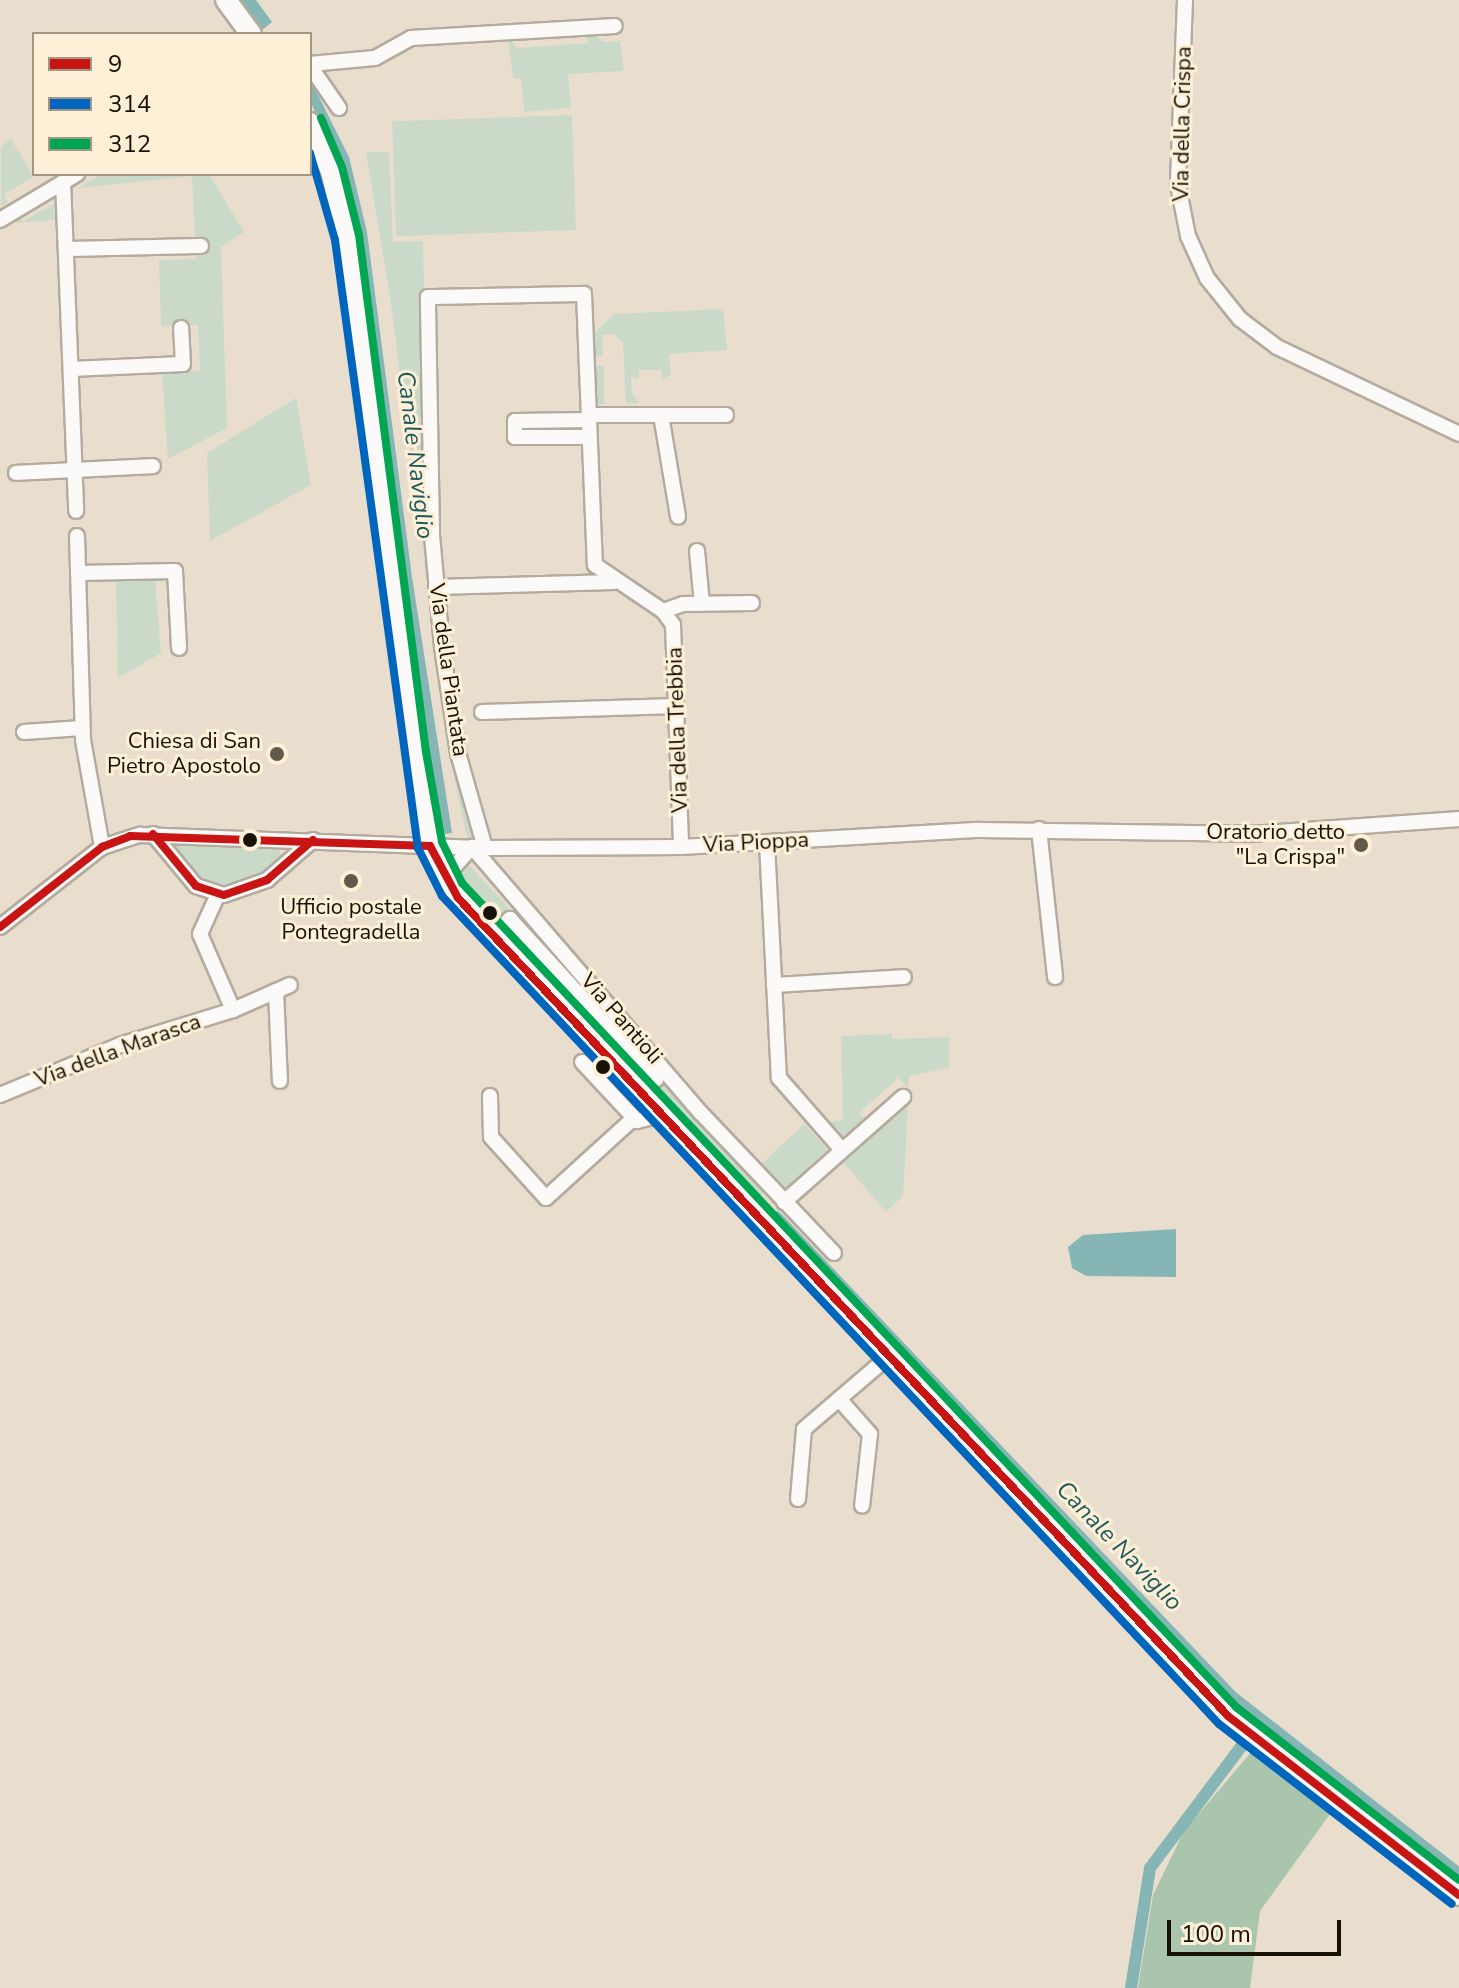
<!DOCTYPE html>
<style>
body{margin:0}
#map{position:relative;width:1459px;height:1988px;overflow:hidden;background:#e9decd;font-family:"Nunito Sans",sans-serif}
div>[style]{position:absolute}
.green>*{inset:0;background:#cbdac8;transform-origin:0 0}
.forest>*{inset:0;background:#aac5ad}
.water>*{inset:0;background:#85b5b4}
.canal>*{height:12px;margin:-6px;padding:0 6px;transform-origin:6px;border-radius:6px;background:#85b5b4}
.roads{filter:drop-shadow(2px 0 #b4ab9e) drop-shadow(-2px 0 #b4ab9e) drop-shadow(0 2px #b4ab9e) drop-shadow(0 -2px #b4ab9e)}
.street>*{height:14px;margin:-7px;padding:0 7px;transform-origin:7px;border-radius:7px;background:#fcfaf8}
.secondary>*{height:20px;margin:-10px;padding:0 10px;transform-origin:10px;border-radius:10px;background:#fcfaf8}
.bus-1>*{height:8px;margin:-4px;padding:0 4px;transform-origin:4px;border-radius:4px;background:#c91414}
.bus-2>*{height:8px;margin:-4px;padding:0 4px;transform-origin:4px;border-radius:4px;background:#0065bd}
.bus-3>*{height:8px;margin:-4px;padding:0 4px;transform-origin:4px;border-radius:4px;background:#00a651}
.dots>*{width:22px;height:22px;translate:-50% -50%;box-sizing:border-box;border:4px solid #fef0d6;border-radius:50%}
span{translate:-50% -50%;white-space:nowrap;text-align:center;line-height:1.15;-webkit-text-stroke:6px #fef0d6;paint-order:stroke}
.street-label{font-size:22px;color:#171106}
.poi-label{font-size:22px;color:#171106}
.right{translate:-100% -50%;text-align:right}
.water-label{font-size:24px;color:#1c5a5f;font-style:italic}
.legend{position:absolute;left:32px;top:32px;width:280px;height:144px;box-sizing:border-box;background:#fef0d6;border:2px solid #a29783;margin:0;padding:10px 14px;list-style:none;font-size:24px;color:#171106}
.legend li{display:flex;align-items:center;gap:16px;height:40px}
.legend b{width:40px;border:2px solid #a29783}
.scale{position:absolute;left:1167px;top:1920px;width:174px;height:36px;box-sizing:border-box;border:4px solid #171106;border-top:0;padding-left:10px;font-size:24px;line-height:28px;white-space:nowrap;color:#171106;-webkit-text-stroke:6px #fef0d6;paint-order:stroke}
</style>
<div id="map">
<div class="green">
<div style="clip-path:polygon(596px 35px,603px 42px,620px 41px,624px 71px,568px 74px,571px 108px,524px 112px,521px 78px,513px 78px,508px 37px,517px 48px,589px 43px,585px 37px)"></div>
<div style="left:572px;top:115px;width:115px;height:180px;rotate:88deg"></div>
<div style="clip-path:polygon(11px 139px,34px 177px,4px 194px,8px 202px,1px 206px,1px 147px)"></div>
<div style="clip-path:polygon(366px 152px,389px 152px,393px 242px,423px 241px,430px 570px,481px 845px,468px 842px,450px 758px,390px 297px)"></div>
<div style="clip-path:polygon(102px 174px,209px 174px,244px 232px,221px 247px,227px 428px,168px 459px,162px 372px,200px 371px,198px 325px,161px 326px,159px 260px,196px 259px,192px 176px,78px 188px)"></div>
<div style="clip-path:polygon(55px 203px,56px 220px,7px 223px,19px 215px,23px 221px)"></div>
<div style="clip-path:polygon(723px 309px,727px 350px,669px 354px,671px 374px,663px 380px,661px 370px,639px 370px,639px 379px,631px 376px,632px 394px,639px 403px,626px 403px,623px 343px,614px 334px,602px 335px,603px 356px,594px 356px,593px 334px,614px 314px)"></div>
<div style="left:595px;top:366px;width:9px;height:38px"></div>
<div style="clip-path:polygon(296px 398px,311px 485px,210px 541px,207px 453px)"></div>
<div style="clip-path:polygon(155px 579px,161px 653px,118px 678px,116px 581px)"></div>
<div style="clip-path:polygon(175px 842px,276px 845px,282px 855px,260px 878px,218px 886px,193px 872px,174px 853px)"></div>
<div style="left:468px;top:864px;width:63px;height:15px;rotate:47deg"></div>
<div style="clip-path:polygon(892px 1034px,892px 1039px,949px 1037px,949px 1068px,909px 1076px,908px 1088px,898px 1078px,859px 1113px,864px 1119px,844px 1137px,828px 1122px,843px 1120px,841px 1036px)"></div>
<div style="left:664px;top:1081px;width:150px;height:19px;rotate:48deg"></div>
<div style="clip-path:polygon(908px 1106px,903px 1196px,886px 1212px,843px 1162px)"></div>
<div style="left:804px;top:1124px;width:35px;height:64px;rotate:47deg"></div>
</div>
<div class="forest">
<div style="clip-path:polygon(1253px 1750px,1330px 1814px,1260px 1911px,1250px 1988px,1138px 1988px,1153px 1895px,1184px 1831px)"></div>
</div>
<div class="water">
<div style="clip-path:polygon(240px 0,256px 0,272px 22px,262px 30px)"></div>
<div style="clip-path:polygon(310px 79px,349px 157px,367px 232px,412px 577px,452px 833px,445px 834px,424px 739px,362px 255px,348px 192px,310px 100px)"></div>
<div style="clip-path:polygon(1176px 1229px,1176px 1277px,1086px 1276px,1072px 1268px,1068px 1247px,1083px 1235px)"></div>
</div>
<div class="canal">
<div style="left:776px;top:1217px;width:661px;rotate:46.47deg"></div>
<div style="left:1231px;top:1696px;width:289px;rotate:38deg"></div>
<div style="left:1131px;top:1988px;width:121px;rotate:-81deg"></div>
<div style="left:1150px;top:1868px;width:155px;rotate:-53.1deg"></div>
</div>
<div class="roads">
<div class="street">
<div style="left:1185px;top:0;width:185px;rotate:92.2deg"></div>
<div style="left:1178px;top:185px;width:52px;rotate:78.9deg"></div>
<div style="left:1188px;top:236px;width:46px;rotate:65.7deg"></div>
<div style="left:1207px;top:278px;width:53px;rotate:51.2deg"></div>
<div style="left:1240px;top:319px;width:46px;rotate:37.1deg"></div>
<div style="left:1277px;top:347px;width:202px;rotate:25.5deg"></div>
<div style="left:310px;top:64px;width:65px;rotate:-5.3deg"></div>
<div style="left:375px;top:58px;width:41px;rotate:-29.1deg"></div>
<div style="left:411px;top:38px;width:204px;rotate:-3.4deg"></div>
<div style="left:310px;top:66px;width:51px;rotate:55.4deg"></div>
<div style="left:63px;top:182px;width:329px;rotate:87.7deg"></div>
<div style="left:0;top:220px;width:90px;rotate:-30.9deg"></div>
<div style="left:66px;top:249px;width:135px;rotate:-1.3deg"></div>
<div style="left:71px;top:369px;width:112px;rotate:-2.6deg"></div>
<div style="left:183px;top:364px;width:36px;rotate:-93deg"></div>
<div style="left:589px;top:415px;width:137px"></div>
<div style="left:661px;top:415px;width:103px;rotate:80.5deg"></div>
<div style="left:589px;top:420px;width:74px;rotate:179.2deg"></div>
<div style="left:515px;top:421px;width:16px;rotate:90deg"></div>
<div style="left:515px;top:437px;width:74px"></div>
<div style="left:16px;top:473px;width:137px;rotate:-2.9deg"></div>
<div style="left:77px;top:536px;width:204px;rotate:88.3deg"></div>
<div style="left:83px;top:740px;width:109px;rotate:79.9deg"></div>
<div style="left:697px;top:551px;width:53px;rotate:84.6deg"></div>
<div style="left:78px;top:573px;width:97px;rotate:-1.2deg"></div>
<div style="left:175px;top:571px;width:77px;rotate:87deg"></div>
<div style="left:436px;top:587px;width:178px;rotate:-1.6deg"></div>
<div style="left:663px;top:611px;width:21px;rotate:-19deg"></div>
<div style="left:683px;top:604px;width:69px;rotate:-0.8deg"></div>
<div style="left:482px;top:712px;width:195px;rotate:-1.8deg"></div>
<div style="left:24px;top:732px;width:58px;rotate:-3.9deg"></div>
<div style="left:1039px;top:829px;width:149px;rotate:83.8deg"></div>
<div style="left:153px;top:834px;width:67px;rotate:50.4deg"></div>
<div style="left:196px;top:886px;width:29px;rotate:18deg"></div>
<div style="left:224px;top:895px;width:46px;rotate:-19.2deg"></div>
<div style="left:267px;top:880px;width:61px;rotate:-41deg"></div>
<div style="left:767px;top:843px;width:235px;rotate:87.1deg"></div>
<div style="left:779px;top:1078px;width:96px;rotate:48.8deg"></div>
<div style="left:472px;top:847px;width:351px;rotate:49.3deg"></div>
<div style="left:701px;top:1113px;width:193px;rotate:46.5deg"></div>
<div style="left:485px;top:848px;width:99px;rotate:-105.9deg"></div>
<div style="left:458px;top:753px;width:107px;rotate:-98.6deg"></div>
<div style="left:442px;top:647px;width:113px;rotate:-95.1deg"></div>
<div style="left:432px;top:534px;width:237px;rotate:-91deg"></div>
<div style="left:428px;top:297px;width:156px;rotate:-1.1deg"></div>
<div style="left:584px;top:294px;width:271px;rotate:87.7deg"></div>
<div style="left:595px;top:565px;width:82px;rotate:34.1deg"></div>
<div style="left:663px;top:611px;width:17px;rotate:54deg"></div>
<div style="left:673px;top:625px;width:222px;rotate:87.9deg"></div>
<div style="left:444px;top:878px;width:42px;rotate:-47.9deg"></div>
<div style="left:218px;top:894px;width:44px;rotate:114.2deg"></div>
<div style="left:200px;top:934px;width:83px;rotate:66.5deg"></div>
<div style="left:0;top:927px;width:130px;rotate:-38.1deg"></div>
<div style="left:102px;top:847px;width:40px;rotate:-18deg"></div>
<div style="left:140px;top:835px;width:345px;rotate:2.2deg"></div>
<div style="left:485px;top:848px;width:196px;rotate:-0.3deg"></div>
<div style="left:681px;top:847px;width:299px;rotate:-3.3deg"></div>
<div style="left:980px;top:830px;width:271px;rotate:0.8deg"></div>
<div style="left:1251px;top:834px;width:209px;rotate:-4.1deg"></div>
<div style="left:495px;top:936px;width:23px;rotate:-49deg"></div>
<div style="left:510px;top:919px;width:217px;rotate:47.6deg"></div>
<div style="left:774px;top:985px;width:130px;rotate:-3.5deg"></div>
<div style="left:276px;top:991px;width:90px;rotate:87.5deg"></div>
<div style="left:582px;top:1062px;width:81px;rotate:47deg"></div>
<div style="left:637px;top:1121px;width:25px;rotate:-14deg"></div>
<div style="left:0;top:1095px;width:130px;rotate:-22.6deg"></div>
<div style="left:120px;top:1045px;width:118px;rotate:-17.2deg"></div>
<div style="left:233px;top:1010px;width:62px;rotate:-23.7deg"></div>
<div style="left:490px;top:1096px;width:41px;rotate:88.6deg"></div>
<div style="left:491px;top:1137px;width:82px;rotate:48deg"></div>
<div style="left:546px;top:1198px;width:119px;rotate:-42.3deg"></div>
<div style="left:784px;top:1202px;width:159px;rotate:-41.4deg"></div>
<div style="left:839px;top:1399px;width:47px;rotate:48.5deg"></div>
<div style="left:870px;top:1434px;width:72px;rotate:96.3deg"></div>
<div style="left:798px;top:1499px;width:70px;rotate:-85.1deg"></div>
<div style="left:804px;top:1429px;width:111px;rotate:-40.6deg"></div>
</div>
<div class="secondary">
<div style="left:226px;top:0;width:42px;rotate:53.7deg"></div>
<div style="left:310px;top:123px;width:52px;rotate:66.4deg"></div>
<div style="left:331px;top:171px;width:69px;rotate:76.6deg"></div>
<div style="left:347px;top:238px;width:520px;rotate:82.6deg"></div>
<div style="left:414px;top:754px;width:93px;rotate:80.1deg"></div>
<div style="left:430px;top:846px;width:49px;rotate:63.4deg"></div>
<div style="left:452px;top:890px;width:1133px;rotate:46.79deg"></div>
<div style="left:1228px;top:1716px;width:292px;rotate:37.8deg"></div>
</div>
</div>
<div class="bus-1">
<div style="left:153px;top:834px;width:67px;rotate:50.4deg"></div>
<div style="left:196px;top:886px;width:29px;rotate:18deg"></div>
<div style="left:224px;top:895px;width:46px;rotate:-19.2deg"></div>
<div style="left:267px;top:880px;width:61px;rotate:-41deg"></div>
<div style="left:430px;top:846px;width:59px;rotate:61.7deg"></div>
<div style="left:458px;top:898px;width:1123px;rotate:46.73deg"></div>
<div style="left:1228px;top:1716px;width:292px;rotate:37.8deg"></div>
<div style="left:0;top:927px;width:130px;rotate:-38.1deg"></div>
<div style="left:102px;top:847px;width:30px;rotate:-21deg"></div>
<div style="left:130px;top:836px;width:300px;rotate:1.9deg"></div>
</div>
<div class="bus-2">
<div style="left:310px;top:153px;width:91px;rotate:74deg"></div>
<div style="left:335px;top:240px;width:614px;rotate:82.23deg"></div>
<div style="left:418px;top:848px;width:54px;rotate:63.4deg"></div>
<div style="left:442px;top:896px;width:1135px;rotate:46.82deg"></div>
<div style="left:1219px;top:1724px;width:294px;rotate:37.7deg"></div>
</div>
<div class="bus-3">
<div style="left:321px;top:118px;width:53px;rotate:66.8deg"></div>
<div style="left:342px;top:167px;width:70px;rotate:76deg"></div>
<div style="left:359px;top:235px;width:521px;rotate:82.62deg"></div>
<div style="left:426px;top:752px;width:91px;rotate:79.9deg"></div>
<div style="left:442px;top:842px;width:46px;rotate:64deg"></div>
<div style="left:462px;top:883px;width:1131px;rotate:46.79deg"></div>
<div style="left:1236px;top:1707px;width:282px;rotate:37.8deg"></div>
</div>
<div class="dots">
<div style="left:277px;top:754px;background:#60594c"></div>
<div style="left:250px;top:840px;background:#171106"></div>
<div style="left:1361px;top:845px;background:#60594c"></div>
<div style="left:351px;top:881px;background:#60594c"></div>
<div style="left:490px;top:913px;background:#171106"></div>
<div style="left:603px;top:1067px;background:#171106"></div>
</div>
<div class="street-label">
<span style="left:1183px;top:124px;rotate:-89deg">Via della Crispa</span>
<span style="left:448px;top:670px;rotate:82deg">Via della Piantata</span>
<span style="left:678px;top:730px;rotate:-92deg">Via della Trebbia</span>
<span style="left:756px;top:843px;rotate:-3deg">Via Pioppa</span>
<span style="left:621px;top:1019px;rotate:49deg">Via Pantioli</span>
<span style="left:118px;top:1051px;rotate:-20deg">Via della Marasca</span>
</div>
<div class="poi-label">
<span class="right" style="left:261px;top:754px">Chiesa di San<br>Pietro Apostolo</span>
<span class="right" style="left:1345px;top:845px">Oratorio detto<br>"La Crispa"</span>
<span style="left:351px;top:920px">Ufficio postale<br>Pontegradella</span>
</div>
<div class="water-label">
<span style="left:415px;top:455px;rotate:83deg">Canale Naviglio</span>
<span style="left:1119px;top:1546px;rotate:46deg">Canale Naviglio</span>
</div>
<ul class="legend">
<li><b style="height:10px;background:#c91414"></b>9</li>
<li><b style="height:10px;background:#0065bd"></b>314</li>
<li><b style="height:10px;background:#00a651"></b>312</li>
</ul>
<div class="scale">100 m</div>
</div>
